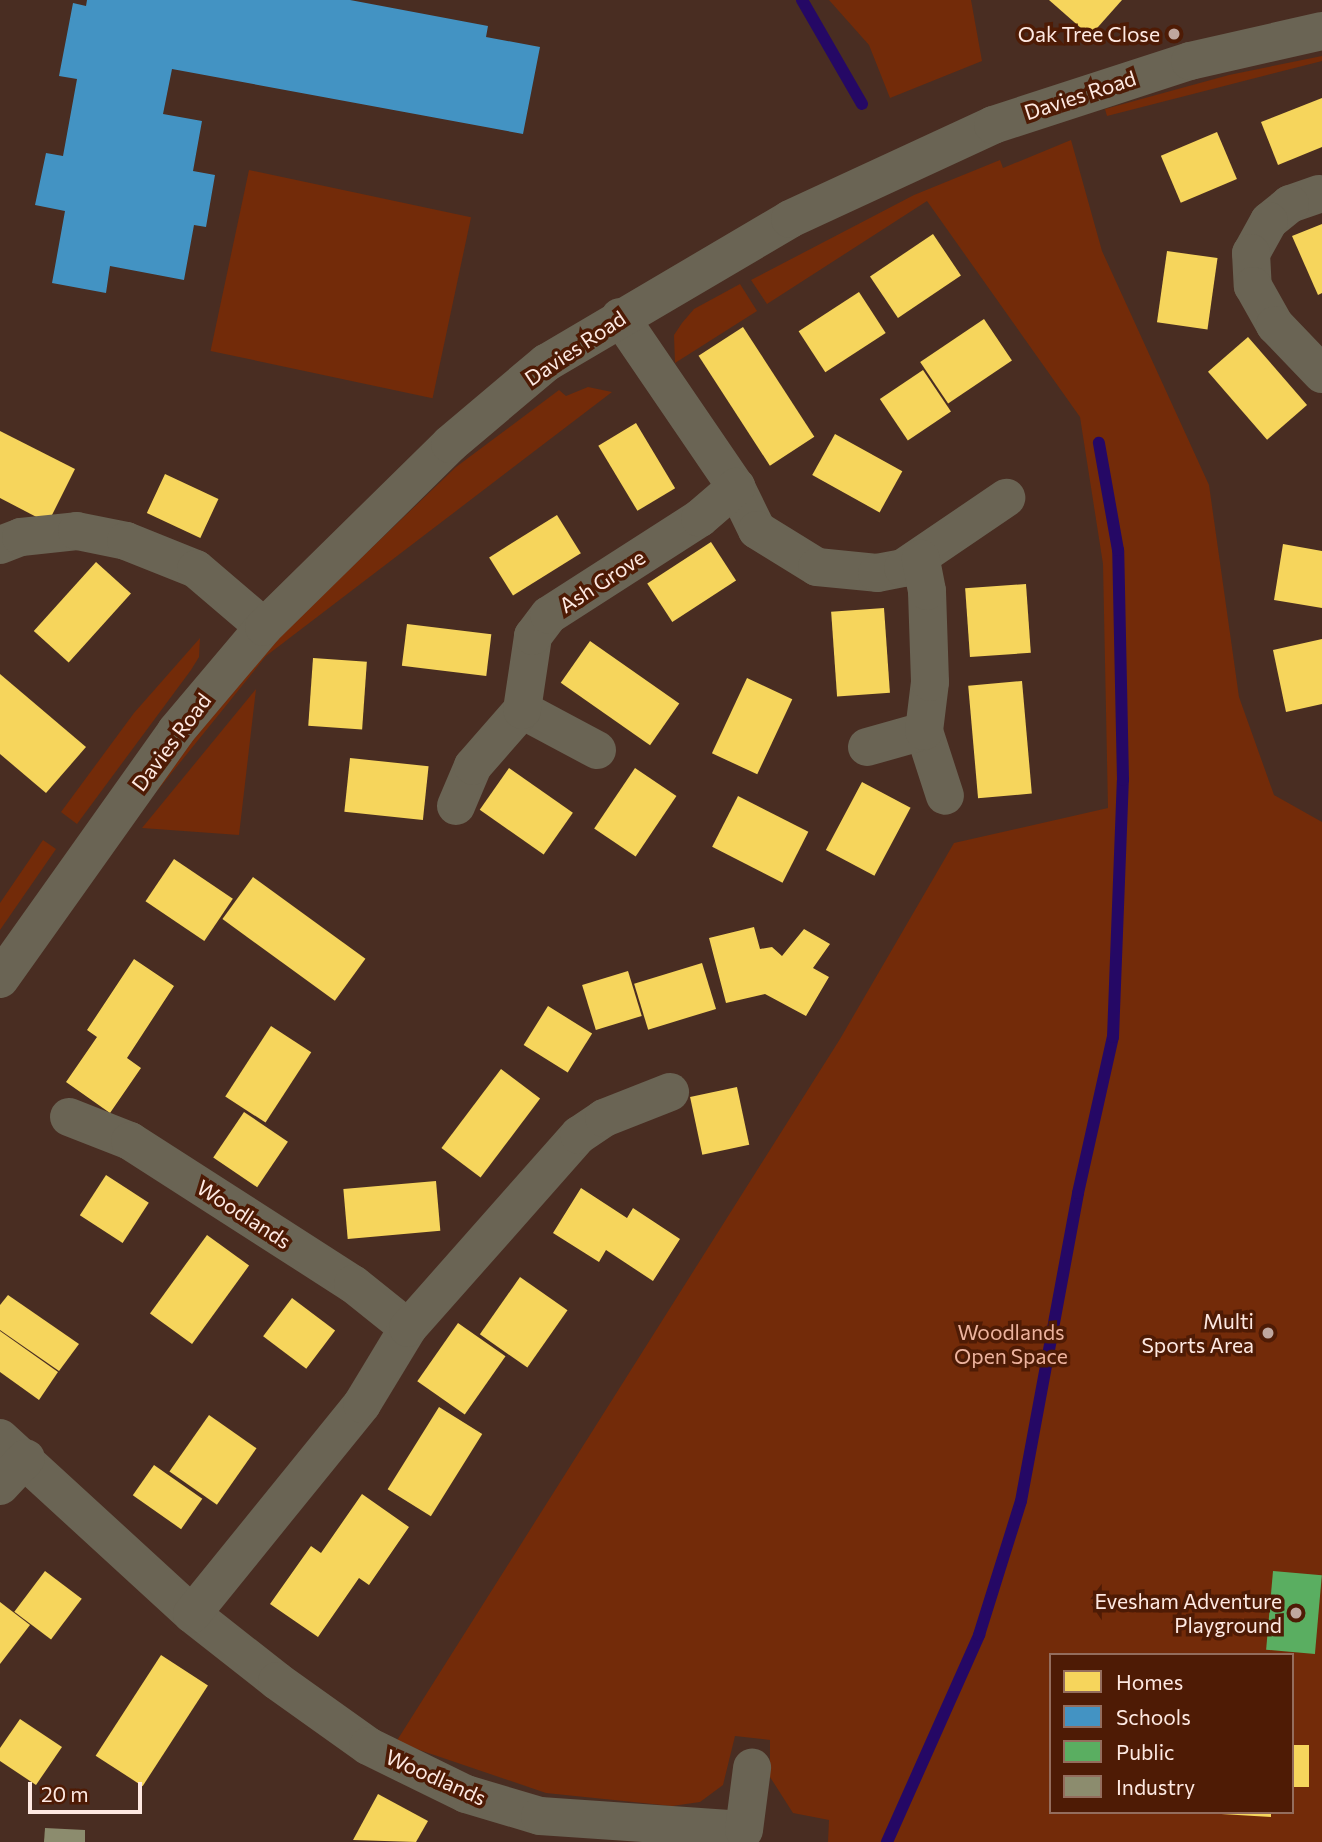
<!DOCTYPE html>
<style>
body{margin:0}
#map{position:relative;width:1322px;height:1842px;overflow:hidden;background:#492d22;font-family:Commissioner,sans-serif}
div>[style]{position:absolute}
.green>*{inset:0;background:#732b09;transform-origin:0 0}
.homes>*{inset:0;background:#f6d55c;transform-origin:0 0}
.schools>*{inset:0;background:#4393c3}
.public>*{inset:0;background:#5aae61;transform-origin:0 0}
.industry>*{inset:0;background:#8c8c6e}
.stream>*{height:12px;margin:-6px;padding:0 6px;transform-origin:6px;border-radius:6px;background:#250865}
.minor>*{height:38px;margin:-19px;padding:0 19px;transform-origin:19px;border-radius:19px;background:#6a6454}
.tertiary>*{height:38px;margin:-19px;padding:0 19px;transform-origin:19px;border-radius:19px;background:#6a6454}
.dots>*{width:19px;height:19px;translate:-50% -50%;box-sizing:border-box;border:4px solid #4e1b05;border-radius:50%}
span{translate:-50% -50%;white-space:nowrap;text-align:center;line-height:1.15;-webkit-text-stroke:7px #4e1b05;paint-order:stroke}
.poi-label{font-size:21px;color:#fee9e2}
.right{translate:-100% -50%;text-align:right}
.street-label{font-size:21px;color:#fee9e2}
.park-label{font-size:21px;color:#edb39e}
.legend{position:absolute;left:1049px;top:1653px;width:245px;height:161px;box-sizing:border-box;background:#4e1b05;border:2px solid #946d5d;margin:0;padding:9px 12px;list-style:none;font-size:21px;color:#fee9e2}
.legend li{display:flex;align-items:center;gap:14px;height:35px}
.legend b{width:35px;border:2px solid #946d5d}
.scale{position:absolute;left:28px;top:1782px;width:114px;height:32px;box-sizing:border-box;border:4px solid #fee9e2;border-top:0;padding-left:9px;font-size:21px;line-height:24px;white-space:nowrap;color:#fee9e2;-webkit-text-stroke:5px #4e1b05;paint-order:stroke}
</style>
<div id="map">
<div class="green">
<div style="clip-path:polygon(829px 0,971px 0,982px 61px,890px 98px,869px 45px)"></div>
<div style="clip-path:polygon(1322px 56px,1322px 61px,1107px 116px,1105px 109px,1229px 75px)"></div>
<div style="clip-path:polygon(evenodd,1071px 140px,1102px 251px,1209px 485px,1239px 697px,1274px 795px,1322px 822px,1322px 1842px,828px 1842px,829px 1820px,793px 1813px,770px 1777px,770px 1740px,735px 1736px,723px 1785px,700px 1802px,672px 1806px,546px 1793px,396px 1742px,840px 1039px,954px 843px,1108px 808px,1103px 564px,1080px 417px,927px 201px,767px 304px,751px 280px,914px 195px,1000px 160px,1003px 168px,1071px 140px,1051px 1655px,1292px 1655px,1292px 1812px,1051px 1812px,1051px 1655px)"></div>
<div style="left:249px;top:170px;width:227px;height:185px;rotate:12deg"></div>
<div style="clip-path:polygon(740px 284px,757px 311px,675px 363px,674px 335px,682px 323px,694px 309px)"></div>
<div style="clip-path:polygon(588px 387px,612px 392px,266px 656px,157px 791px,172px 761px,263px 652px,456px 467px,559px 390px,566px 396px)"></div>
<div style="clip-path:polygon(200px 638px,199px 657px,191px 670px,77px 824px,61px 812px,134px 713px)"></div>
<div style="clip-path:polygon(256px 689px,239px 835px,142px 828px)"></div>
<div style="clip-path:polygon(43px 840px,56px 849px,0 930px,0 903px)"></div>
</div>
<div class="homes">
<div style="clip-path:polygon(1049px 0,1122px 0,1090px 36px)"></div>
<div style="clip-path:polygon(1322px 98px,1322px 147px,1278px 165px,1261px 122px)"></div>
<div style="left:1217px;top:132px;width:51px;height:61px;rotate:67deg"></div>
<div style="clip-path:polygon(1322px 224px,1322px 293px,1318px 295px,1292px 236px)"></div>
<div style="left:933px;top:234px;width:50px;height:76px;rotate:56deg"></div>
<div style="left:1167px;top:251px;width:51px;height:72px;rotate:8deg"></div>
<div style="left:859px;top:292px;width:49px;height:72px;rotate:57deg"></div>
<div style="left:984px;top:319px;width:50px;height:77px;rotate:56deg"></div>
<div style="left:743px;top:327px;width:131px;height:53px;rotate:57deg"></div>
<div style="left:1248px;top:337px;width:90px;height:53px;rotate:49deg"></div>
<div style="left:923px;top:370px;width:50px;height:52px;rotate:56deg"></div>
<div style="left:636px;top:423px;width:76px;height:44px;rotate:59deg"></div>
<div style="clip-path:polygon(0 431px,75px 469px,48px 523px,0 498px)"></div>
<div style="left:835px;top:434px;width:77px;height:47px;rotate:29deg"></div>
<div style="left:165px;top:474px;width:59px;height:43px;rotate:25deg"></div>
<div style="left:557px;top:515px;width:45px;height:80px;rotate:58deg"></div>
<div style="left:711px;top:542px;width:46px;height:76px;rotate:57deg"></div>
<div style="clip-path:polygon(1283px 544px,1322px 551px,1322px 608px,1274px 600px)"></div>
<div style="left:96px;top:562px;width:47px;height:93px;rotate:42deg"></div>
<div style="left:1026px;top:584px;width:69px;height:61px;rotate:86deg"></div>
<div style="left:884px;top:608px;width:85px;height:53px;rotate:86deg"></div>
<div style="left:407px;top:624px;width:85px;height:42px;rotate:7deg"></div>
<div style="clip-path:polygon(1322px 639px,1322px 704px,1286px 712px,1273px 650px)"></div>
<div style="left:590px;top:641px;width:109px;height:51px;rotate:35deg"></div>
<div style="left:313px;top:658px;width:54px;height:68px;rotate:4deg"></div>
<div style="clip-path:polygon(0 674px,86px 747px,46px 793px,0 754px)"></div>
<div style="left:747px;top:678px;width:50px;height:83px;rotate:25deg"></div>
<div style="left:1022px;top:681px;width:113px;height:54px;rotate:85deg"></div>
<div style="left:350px;top:758px;width:79px;height:54px;rotate:6deg"></div>
<div style="left:509px;top:768px;width:78px;height:51px;rotate:35deg"></div>
<div style="left:635px;top:768px;width:50px;height:73px;rotate:34deg"></div>
<div style="left:862px;top:782px;width:55px;height:77px;rotate:28deg"></div>
<div style="left:738px;top:796px;width:79px;height:57px;rotate:27deg"></div>
<div style="left:174px;top:859px;width:71px;height:51px;rotate:34deg"></div>
<div style="left:253px;top:877px;width:139px;height:52px;rotate:36deg"></div>
<div style="clip-path:polygon(754px 927px,760px 949px,772px 947px,782px 956px,804px 929px,830px 944px,813px 968px,829px 977px,806px 1016px,765px 994px,726px 1003px,709px 938px)"></div>
<div style="clip-path:polygon(134px 959px,174px 986px,127px 1058px,141px 1068px,110px 1113px,66px 1082px,97px 1037px,87px 1030px)"></div>
<div style="left:702px;top:963px;width:48px;height:71px;rotate:73deg"></div>
<div style="left:628px;top:971px;width:47px;height:48px;rotate:73deg"></div>
<div style="left:548px;top:1006px;width:52px;height:46px;rotate:32deg"></div>
<div style="left:271px;top:1026px;width:48px;height:84px;rotate:33deg"></div>
<div style="left:501px;top:1069px;width:49px;height:99px;rotate:37deg"></div>
<div style="left:737px;top:1087px;width:59px;height:48px;rotate:78deg"></div>
<div style="left:244px;top:1112px;width:53px;height:55px;rotate:34deg"></div>
<div style="left:106px;top:1175px;width:51px;height:48px;rotate:33deg"></div>
<div style="left:436px;top:1181px;width:50px;height:93px;rotate:85deg"></div>
<div style="clip-path:polygon(581px 1188px,627px 1218px,633px 1208px,680px 1239px,653px 1281px,606px 1250px,599px 1262px,553px 1233px)"></div>
<div style="left:207px;top:1235px;width:52px;height:97px;rotate:36deg"></div>
<div style="left:520px;top:1277px;width:58px;height:70px;rotate:35deg"></div>
<div style="clip-path:polygon(8px 1295px,79px 1344px,59px 1371px,0 1330px,0 1305px)"></div>
<div style="left:292px;top:1298px;width:54px;height:48px;rotate:37deg"></div>
<div style="left:458px;top:1323px;width:58px;height:71px;rotate:35deg"></div>
<div style="clip-path:polygon(0 1331px,58px 1372px,39px 1400px,0 1372px)"></div>
<div style="left:439px;top:1407px;width:51px;height:97px;rotate:32deg"></div>
<div style="left:209px;top:1415px;width:58px;height:69px;rotate:35deg"></div>
<div style="left:154px;top:1465px;width:59px;height:37px;rotate:35deg"></div>
<div style="clip-path:polygon(362px 1494px,409px 1527px,369px 1585px,359px 1578px,318px 1637px,270px 1604px,311px 1546px,321px 1553px)"></div>
<div style="left:45px;top:1571px;width:46px;height:51px;rotate:37deg"></div>
<div style="clip-path:polygon(0 1602px,30px 1625px,0 1664px)"></div>
<div style="left:161px;top:1655px;width:56px;height:120px;rotate:33deg"></div>
<div style="clip-path:polygon(20px 1719px,62px 1747px,36px 1785px,0 1761px,0 1748px)"></div>
<div style="left:1292px;top:1745px;width:17px;height:42px"></div>
<div style="clip-path:polygon(378px 1794px,428px 1821px,416px 1842px,353px 1840px)"></div>
<div style="clip-path:polygon(1188px 1812px,1271px 1812px,1271px 1817px)"></div>
</div>
<div class="schools">
<div style="clip-path:polygon(87px 0,350px 0,488px 26px,486px 37px,540px 47px,523px 134px,172px 69px,163px 114px,202px 121px,193px 171px,215px 175px,206px 227px,194px 225px,184px 280px,110px 266px,106px 293px,52px 283px,65px 211px,35px 205px,46px 153px,63px 156px,77px 79px,59px 76px,73px 3px,86px 6px)"></div>
</div>
<div class="public">
<div style="left:1273px;top:1571px;width:49px;height:79px;rotate:5deg"></div>
</div>
<div class="industry">
<div style="clip-path:polygon(45px 1828px,85px 1830px,85px 1842px,44px 1842px)"></div>
</div>
<div class="stream">
<div style="left:802px;top:0;width:120px;rotate:60deg"></div>
<div style="left:887px;top:1842px;width:227px;rotate:-66deg"></div>
<div style="left:979px;top:1635px;width:140px;rotate:-72.6deg"></div>
<div style="left:1021px;top:1501px;width:313px;rotate:-79.5deg"></div>
<div style="left:1078px;top:1193px;width:160px;rotate:-77.4deg"></div>
<div style="left:1113px;top:1037px;width:257px;rotate:-87.8deg"></div>
<div style="left:1123px;top:780px;width:230px;rotate:-91.2deg"></div>
<div style="left:1118px;top:550px;width:109px;rotate:-100.1deg"></div>
</div>
<div class="minor">
<div style="left:1319px;top:194px;width:31px;rotate:161deg"></div>
<div style="left:1290px;top:204px;width:27px;rotate:141deg"></div>
<div style="left:1269px;top:221px;width:37px;rotate:119deg"></div>
<div style="left:1251px;top:253px;width:33px;rotate:87deg"></div>
<div style="left:1253px;top:286px;width:45px;rotate:60.6deg"></div>
<div style="left:1275px;top:325px;width:68px;rotate:46.2deg"></div>
<div style="left:620px;top:317px;width:206px;rotate:55.7deg"></div>
<div style="left:736px;top:487px;width:48px;rotate:64deg"></div>
<div style="left:757px;top:530px;width:70px;rotate:31.7deg"></div>
<div style="left:817px;top:567px;width:60px;rotate:5.7deg"></div>
<div style="left:877px;top:573px;width:26px;rotate:-11deg"></div>
<div style="left:903px;top:568px;width:125px;rotate:-34.2deg"></div>
<div style="left:0;top:545px;width:22px;rotate:-21deg"></div>
<div style="left:21px;top:537px;width:56px;rotate:-6.1deg"></div>
<div style="left:77px;top:531px;width:50px;rotate:11.5deg"></div>
<div style="left:126px;top:541px;width:75px;rotate:21.8deg"></div>
<div style="left:196px;top:569px;width:89px;rotate:40.5deg"></div>
<div style="left:522px;top:710px;width:85px;rotate:28.1deg"></div>
<div style="left:924px;top:731px;width:68px;rotate:72.1deg"></div>
<div style="left:867px;top:747px;width:59px;rotate:-15.7deg"></div>
<div style="left:924px;top:731px;width:49px;rotate:-83deg"></div>
<div style="left:930px;top:682px;width:91px;rotate:-91.9deg"></div>
<div style="left:927px;top:591px;width:33px;rotate:-101deg"></div>
<div style="left:456px;top:806px;width:43px;rotate:-67deg"></div>
<div style="left:473px;top:766px;width:74px;rotate:-48.8deg"></div>
<div style="left:522px;top:710px;width:75px;rotate:-81.5deg"></div>
<div style="left:533px;top:636px;width:26px;rotate:-53deg"></div>
<div style="left:549px;top:615px;width:179px;rotate:-32.7deg"></div>
<div style="left:700px;top:518px;width:48px;rotate:-40.7deg"></div>
<div style="left:69px;top:1117px;width:66px;rotate:21.5deg"></div>
<div style="left:130px;top:1141px;width:265px;rotate:32.7deg"></div>
<div style="left:353px;top:1284px;width:70px;rotate:38.7deg"></div>
<div style="left:0;top:1438px;width:260px;rotate:42.5deg"></div>
<div style="left:192px;top:1614px;width:108px;rotate:38.2deg"></div>
<div style="left:277px;top:1681px;width:112px;rotate:35.5deg"></div>
<div style="left:368px;top:1746px;width:109px;rotate:26.1deg"></div>
<div style="left:466px;top:1794px;width:77px;rotate:16.6deg"></div>
<div style="left:540px;top:1816px;width:204px;rotate:3.9deg"></div>
<div style="left:744px;top:1830px;width:63px;rotate:-82.6deg"></div>
<div style="left:0;top:1486px;width:38px;rotate:-47deg"></div>
<div style="left:192px;top:1614px;width:270px;rotate:-51deg"></div>
<div style="left:362px;top:1404px;width:89px;rotate:-58.8deg"></div>
<div style="left:408px;top:1328px;width:258px;rotate:-48.5deg"></div>
<div style="left:579px;top:1135px;width:30px;rotate:-34deg"></div>
<div style="left:604px;top:1118px;width:71px;rotate:-21.5deg"></div>
</div>
<div class="tertiary">
<div style="left:0;top:979px;width:304px;rotate:-54.6deg"></div>
<div style="left:176px;top:731px;width:136px;rotate:-49.8deg"></div>
<div style="left:264px;top:627px;width:261px;rotate:-44.5deg"></div>
<div style="left:450px;top:444px;width:126px;rotate:-40.2deg"></div>
<div style="left:546px;top:363px;width:283px;rotate:-30.5deg"></div>
<div style="left:790px;top:219px;width:224px;rotate:-24.8deg"></div>
<div style="left:993px;top:125px;width:207px;rotate:-18deg"></div>
<div style="left:1190px;top:61px;width:135px;rotate:-12.8deg"></div>
</div>
<div class="dots">
<div style="left:1174px;top:34px;background:#bfa79f"></div>
<div style="left:1268px;top:1333px;background:#bfa79f"></div>
<div style="left:1296px;top:1613px;background:#bfa79f"></div>
</div>
<div class="poi-label">
<span class="right" style="left:1160px;top:34px">Oak Tree Close</span>
<span class="right" style="left:1254px;top:1333px">Multi<br>Sports Area</span>
<span class="right" style="left:1282px;top:1613px">Evesham Adventure<br>Playground</span>
</div>
<div class="street-label">
<span style="left:1080px;top:95px;rotate:-18deg">Davies Road</span>
<span style="left:575px;top:348px;rotate:-34deg">Davies Road</span>
<span style="left:602px;top:581px;rotate:-33deg">Ash Grove</span>
<span style="left:171px;top:742px;rotate:-53deg">Davies Road</span>
<span style="left:244px;top:1214px;rotate:33deg">Woodlands</span>
<span style="left:436px;top:1777px;rotate:24deg">Woodlands</span>
</div>
<div class="park-label">
<span style="left:1011px;top:1344px">Woodlands<br>Open Space</span>
</div>
<ul class="legend">
<li><b style="height:19px;background:#f6d55c"></b>Homes</li>
<li><b style="height:19px;background:#4393c3"></b>Schools</li>
<li><b style="height:19px;background:#5aae61"></b>Public</li>
<li><b style="height:19px;background:#8c8c6e"></b>Industry</li>
</ul>
<div class="scale">20 m</div>
</div>
